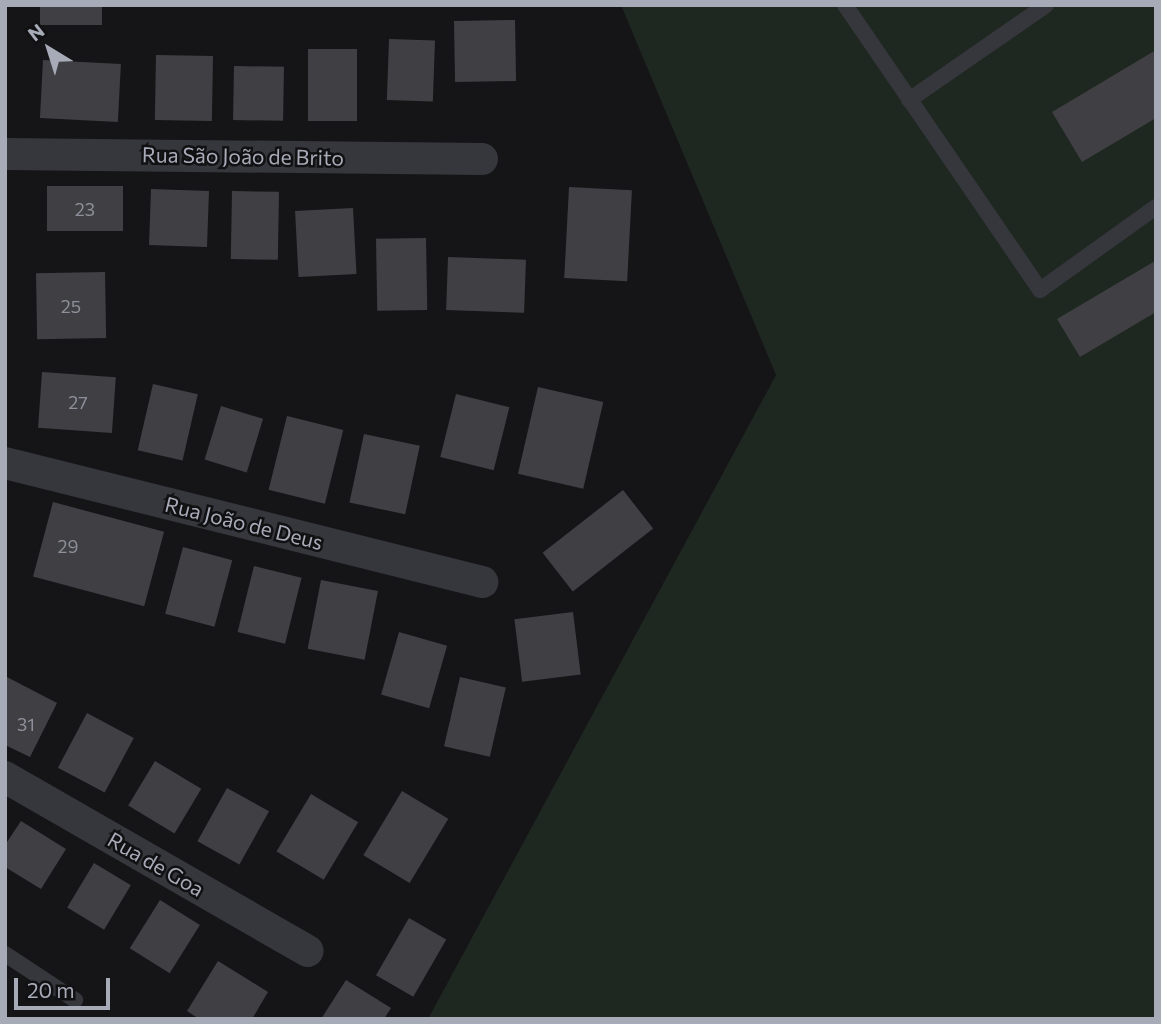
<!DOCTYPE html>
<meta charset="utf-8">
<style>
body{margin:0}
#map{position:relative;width:1161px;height:1024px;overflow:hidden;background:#151517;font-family:Commissioner,sans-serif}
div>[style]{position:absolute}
.green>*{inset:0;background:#1f2721}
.building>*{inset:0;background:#404044;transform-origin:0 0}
.service>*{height:16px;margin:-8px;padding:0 8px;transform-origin:8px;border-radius:8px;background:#36373c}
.minor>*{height:32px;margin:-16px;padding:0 16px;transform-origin:16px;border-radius:16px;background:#36373c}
span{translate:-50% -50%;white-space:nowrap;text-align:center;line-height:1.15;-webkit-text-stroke:5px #111012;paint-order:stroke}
.number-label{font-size:18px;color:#8d909a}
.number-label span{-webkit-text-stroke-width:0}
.street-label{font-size:21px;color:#a7abb7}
.frame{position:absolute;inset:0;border:7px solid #a7abb7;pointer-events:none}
.north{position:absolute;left:14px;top:14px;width:70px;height:70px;-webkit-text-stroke:5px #111012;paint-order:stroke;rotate:322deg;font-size:19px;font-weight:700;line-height:28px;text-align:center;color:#a7abb7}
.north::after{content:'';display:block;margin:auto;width:24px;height:32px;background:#a7abb7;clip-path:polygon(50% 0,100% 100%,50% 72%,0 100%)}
.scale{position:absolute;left:14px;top:978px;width:96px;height:32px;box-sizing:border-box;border:4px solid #a7abb7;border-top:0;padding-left:9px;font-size:21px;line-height:24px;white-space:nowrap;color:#a7abb7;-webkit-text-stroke:5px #111012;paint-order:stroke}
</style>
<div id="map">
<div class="green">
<div style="clip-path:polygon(621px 5px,1156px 5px,1156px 1019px,428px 1019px,776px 375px)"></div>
</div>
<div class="building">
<div style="left:40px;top:5px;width:62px;height:20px"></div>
<div style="left:515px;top:20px;width:61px;height:61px;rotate:89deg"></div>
<div style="left:389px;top:39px;width:46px;height:61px;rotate:2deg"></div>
<div style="left:308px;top:49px;width:49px;height:72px"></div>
<div style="clip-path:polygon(1156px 50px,1156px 118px,1082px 162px,1052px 112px)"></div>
<div style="left:156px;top:55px;width:57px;height:65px;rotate:1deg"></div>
<div style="left:43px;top:60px;width:78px;height:58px;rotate:3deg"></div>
<div style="left:234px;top:66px;width:50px;height:54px;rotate:1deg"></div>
<div style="left:47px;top:186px;width:76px;height:45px"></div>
<div style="left:569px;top:187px;width:63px;height:91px;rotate:3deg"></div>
<div style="left:151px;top:189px;width:58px;height:56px;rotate:2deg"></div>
<div style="left:232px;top:191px;width:47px;height:68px;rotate:1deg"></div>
<div style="left:353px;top:208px;width:66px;height:58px;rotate:87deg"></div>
<div style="left:426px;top:238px;width:72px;height:50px;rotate:89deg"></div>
<div style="left:448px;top:257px;width:78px;height:53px;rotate:2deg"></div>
<div style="clip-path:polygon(1155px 261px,1156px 312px,1080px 357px,1057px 319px)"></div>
<div style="left:105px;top:272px;width:66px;height:69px;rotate:89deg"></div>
<div style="left:42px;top:372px;width:74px;height:56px;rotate:4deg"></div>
<div style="left:153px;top:384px;width:46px;height:68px;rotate:13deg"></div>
<div style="left:538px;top:387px;width:67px;height:89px;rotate:13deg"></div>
<div style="left:456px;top:394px;width:55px;height:65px;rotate:14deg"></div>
<div style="left:221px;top:406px;width:44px;height:56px;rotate:17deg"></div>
<div style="left:287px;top:416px;width:58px;height:76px;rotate:14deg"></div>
<div style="left:364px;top:434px;width:57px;height:70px;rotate:12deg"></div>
<div style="left:623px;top:490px;width:49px;height:102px;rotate:52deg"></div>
<div style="left:53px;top:502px;width:115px;height:77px;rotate:15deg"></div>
<div style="left:183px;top:547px;width:51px;height:69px;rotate:15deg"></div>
<div style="left:254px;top:566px;width:49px;height:68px;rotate:14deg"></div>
<div style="left:321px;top:580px;width:58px;height:70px;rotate:11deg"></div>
<div style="left:573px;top:612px;width:63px;height:59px;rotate:83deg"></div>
<div style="left:399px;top:632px;width:50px;height:65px;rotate:16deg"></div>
<div style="clip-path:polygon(5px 676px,57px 703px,30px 757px,5px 745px)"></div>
<div style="left:460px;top:677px;width:47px;height:71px;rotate:13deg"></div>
<div style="left:87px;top:713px;width:53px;height:62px;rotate:28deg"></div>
<div style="left:155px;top:761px;width:54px;height:52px;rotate:31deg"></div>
<div style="left:227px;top:788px;width:48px;height:61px;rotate:29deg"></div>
<div style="left:402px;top:791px;width:54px;height:75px;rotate:31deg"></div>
<div style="left:311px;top:794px;width:55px;height:67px;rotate:31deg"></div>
<div style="clip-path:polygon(21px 821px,66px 849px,41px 889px,5px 867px,5px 845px)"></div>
<div style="left:94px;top:863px;width:43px;height:52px;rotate:31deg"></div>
<div style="left:160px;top:900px;width:47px;height:57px;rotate:32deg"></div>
<div style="left:409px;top:918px;width:43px;height:66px;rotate:30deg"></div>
<div style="clip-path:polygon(218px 961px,268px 992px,252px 1019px,199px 1019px,187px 1011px)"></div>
<div style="clip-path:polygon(346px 980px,391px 1008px,384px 1019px,321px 1019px)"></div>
</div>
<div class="service">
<div style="left:845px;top:5px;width:345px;rotate:55.6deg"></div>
<div style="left:1040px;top:290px;width:143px;rotate:-35.6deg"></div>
<div style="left:909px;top:100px;width:167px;rotate:-34.7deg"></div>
<div style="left:5px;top:954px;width:84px;rotate:33.3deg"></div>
</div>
<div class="minor">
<div style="left:5px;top:154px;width:477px;rotate:0.6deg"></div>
<div style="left:5px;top:463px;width:492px;rotate:14deg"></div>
<div style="left:5px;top:777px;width:349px;rotate:29.9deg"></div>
</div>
<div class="number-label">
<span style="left:85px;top:209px">23</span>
<span style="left:71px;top:306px">25</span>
<span style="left:78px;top:402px">27</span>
<span style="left:68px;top:546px">29</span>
<span style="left:26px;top:724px">31</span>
</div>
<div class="street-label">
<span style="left:243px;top:156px;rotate:1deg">Rua São João de Brito</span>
<span style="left:244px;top:523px;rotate:14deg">Rua João de Deus</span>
<span style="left:156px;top:864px;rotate:30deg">Rua de Goa</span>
</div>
<div class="frame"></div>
<div class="north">N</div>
<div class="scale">20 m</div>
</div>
